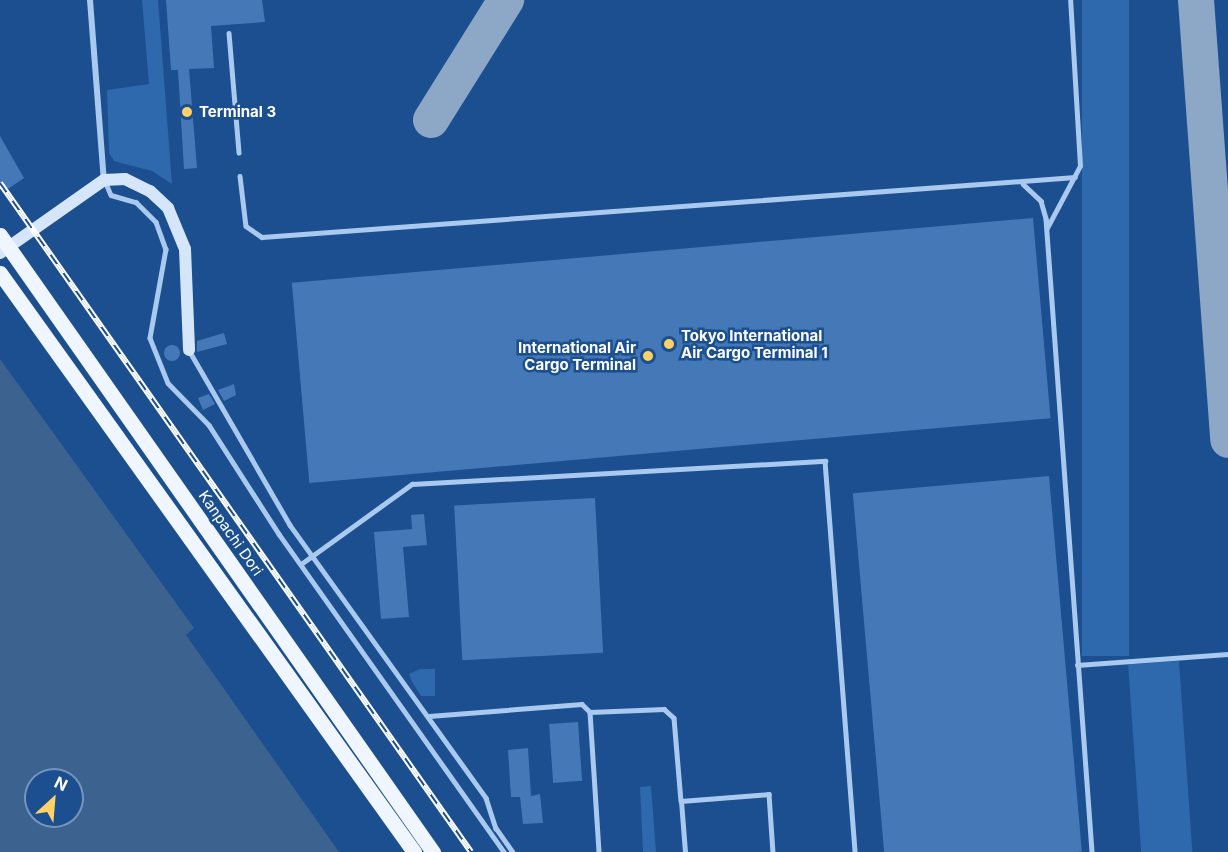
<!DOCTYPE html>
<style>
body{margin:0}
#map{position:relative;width:1228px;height:852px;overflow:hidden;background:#1b4f8f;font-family:Inter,sans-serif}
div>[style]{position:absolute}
.green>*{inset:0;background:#2e69ad;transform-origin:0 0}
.water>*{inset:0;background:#3c6290}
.taxiway>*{height:36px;margin:-18px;padding:0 18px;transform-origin:18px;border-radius:18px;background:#8da7c7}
.building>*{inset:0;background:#4478b7;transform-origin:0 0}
.round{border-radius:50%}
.lane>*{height:4.5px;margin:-2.25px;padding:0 2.25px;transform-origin:2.25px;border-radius:2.25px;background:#a9c9ee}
.street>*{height:6px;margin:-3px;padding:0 3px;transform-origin:3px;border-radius:3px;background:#a9c9ee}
.secondary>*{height:12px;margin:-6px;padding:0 6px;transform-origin:6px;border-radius:6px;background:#d6e6fa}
.primary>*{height:15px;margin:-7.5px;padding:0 7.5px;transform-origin:7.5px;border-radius:7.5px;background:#f0f6ff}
.rail>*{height:6px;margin-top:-3px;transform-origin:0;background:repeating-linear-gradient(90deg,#1b4f8f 0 11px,#fff 0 22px);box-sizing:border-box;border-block:2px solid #fff}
.dots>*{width:16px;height:16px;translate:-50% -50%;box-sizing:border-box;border:3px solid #1b4f8f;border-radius:50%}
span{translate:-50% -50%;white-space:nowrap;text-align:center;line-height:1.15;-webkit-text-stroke:5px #1b4f8f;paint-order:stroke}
.poi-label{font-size:15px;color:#fff;font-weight:700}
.left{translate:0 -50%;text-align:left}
.right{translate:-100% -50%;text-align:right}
.street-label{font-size:15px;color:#fff}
.north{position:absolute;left:24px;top:768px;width:60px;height:60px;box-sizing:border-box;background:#1b4f8f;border:2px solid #7695bc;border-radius:50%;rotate:26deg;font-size:16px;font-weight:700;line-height:24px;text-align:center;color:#fff}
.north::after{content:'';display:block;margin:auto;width:21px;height:27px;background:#ffd166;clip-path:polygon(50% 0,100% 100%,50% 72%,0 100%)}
</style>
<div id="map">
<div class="green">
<div style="clip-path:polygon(142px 0,158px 0,172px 184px,152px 171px,114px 161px,109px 153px,107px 90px,149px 84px)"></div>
<div style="left:1082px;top:0;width:47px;height:656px"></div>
<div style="left:1179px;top:661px;width:192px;height:51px;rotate:86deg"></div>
<div style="clip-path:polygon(420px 669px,435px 669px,435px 696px,421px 696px,412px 682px,409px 674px)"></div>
<div style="clip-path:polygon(651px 786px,656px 852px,643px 852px,640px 787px)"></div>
</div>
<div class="water">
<div style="clip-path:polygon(evenodd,0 359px,194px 628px,186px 635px,339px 852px,0 852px,0 359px,36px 780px,72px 780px,72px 816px,36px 816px,36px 780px)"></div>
</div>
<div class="taxiway">
<div style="left:1196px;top:0;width:441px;rotate:85.8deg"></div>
<div style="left:431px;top:120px;width:142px;rotate:-58deg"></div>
</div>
<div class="building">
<div style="clip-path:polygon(166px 0,262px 0,265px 22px,211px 26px,214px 68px,189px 69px,197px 168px,184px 169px,178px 70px,171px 70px)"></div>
<div style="clip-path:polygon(0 136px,24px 178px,5px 191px,0 184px)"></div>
<div style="left:1033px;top:218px;width:201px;height:744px;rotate:85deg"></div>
<div style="clip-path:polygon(224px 333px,227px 344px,197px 352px,197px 341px)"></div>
<div class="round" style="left:164px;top:345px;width:16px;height:16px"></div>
<div style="clip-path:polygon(234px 384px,236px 395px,224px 401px,218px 390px)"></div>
<div style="clip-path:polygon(209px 394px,215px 404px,203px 410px,198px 398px)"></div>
<div style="left:1049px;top:476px;width:377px;height:197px;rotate:85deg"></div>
<div style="left:595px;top:498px;width:155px;height:141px;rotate:87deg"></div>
<div style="clip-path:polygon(424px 514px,427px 545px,403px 547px,409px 617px,381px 619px,374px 532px,412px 529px,411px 515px)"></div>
<div style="left:578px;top:722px;width:59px;height:29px;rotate:86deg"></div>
<div style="clip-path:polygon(528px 748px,531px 796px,540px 794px,543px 823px,523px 824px,520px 797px,511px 797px,508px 750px)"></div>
</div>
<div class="lane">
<div style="left:229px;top:33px;width:120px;rotate:85.2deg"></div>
<div style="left:240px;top:176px;width:50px;rotate:83.2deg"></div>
<div style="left:246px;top:226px;width:19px;rotate:35deg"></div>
<div style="left:262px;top:237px;width:815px;rotate:-4.22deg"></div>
<div style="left:105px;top:181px;width:15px;rotate:67deg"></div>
<div style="left:111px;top:195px;width:26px;rotate:16deg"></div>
<div style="left:136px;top:202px;width:28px;rotate:45deg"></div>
<div style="left:156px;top:222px;width:29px;rotate:70deg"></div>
<div style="left:166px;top:249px;width:90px;rotate:100.2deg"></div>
<div style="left:150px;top:338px;width:48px;rotate:68.2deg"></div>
<div style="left:168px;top:383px;width:59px;rotate:45.7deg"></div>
<div style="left:209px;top:425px;width:130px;rotate:57.3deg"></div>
<div style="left:279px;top:534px;width:390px;rotate:54.7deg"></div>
<div style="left:1023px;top:184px;width:25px;rotate:43deg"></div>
<div style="left:1041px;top:201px;width:19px;rotate:74deg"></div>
<div style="left:1046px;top:219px;width:635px;rotate:85.84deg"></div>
<div style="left:1047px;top:228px;width:70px;rotate:-62deg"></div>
<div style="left:1080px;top:166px;width:166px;rotate:-93.4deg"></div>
<div style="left:189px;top:350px;width:202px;rotate:60deg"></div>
<div style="left:290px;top:525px;width:336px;rotate:54.3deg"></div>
<div style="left:486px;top:798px;width:32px;rotate:72deg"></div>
<div style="left:496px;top:828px;width:29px;rotate:55deg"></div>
<div style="left:301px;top:564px;width:137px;rotate:-35.8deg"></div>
<div style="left:412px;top:484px;width:414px;rotate:-3.2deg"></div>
<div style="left:825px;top:461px;width:392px;rotate:85.6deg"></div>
<div style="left:1077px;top:665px;width:151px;rotate:-4.2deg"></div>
<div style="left:590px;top:712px;width:74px;rotate:-2.3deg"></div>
<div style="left:664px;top:709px;width:13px;rotate:42deg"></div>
<div style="left:674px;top:718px;width:83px;rotate:85.2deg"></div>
<div style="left:429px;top:716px;width:153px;rotate:-4.5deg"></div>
<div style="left:582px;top:704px;width:11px;rotate:45deg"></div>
<div style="left:590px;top:712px;width:140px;rotate:86.3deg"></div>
<div style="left:685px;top:852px;width:51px;rotate:-94.5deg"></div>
<div style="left:681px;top:801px;width:88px;rotate:-4.5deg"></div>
<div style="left:769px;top:794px;width:58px;rotate:86.1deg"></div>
</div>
<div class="street">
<div style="left:90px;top:0;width:181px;rotate:85.6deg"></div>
</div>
<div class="secondary">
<div style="left:0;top:253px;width:127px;rotate:-35.1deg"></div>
<div style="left:104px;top:180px;width:21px;rotate:-3deg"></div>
<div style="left:125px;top:179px;width:28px;rotate:26deg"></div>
<div style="left:150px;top:191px;width:25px;rotate:43deg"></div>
<div style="left:168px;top:208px;width:44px;rotate:67.5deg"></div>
<div style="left:185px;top:249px;width:101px;rotate:87.7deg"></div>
</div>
<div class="primary">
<div style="left:0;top:235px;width:754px;rotate:54.94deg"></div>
<div style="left:0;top:273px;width:712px;rotate:54.43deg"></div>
</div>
<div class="rail">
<div style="left:0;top:183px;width:818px;rotate:54.85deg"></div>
</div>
<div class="dots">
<div style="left:187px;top:112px;background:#ffd166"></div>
<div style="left:669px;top:344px;background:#ffd166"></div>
<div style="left:648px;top:356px;background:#ffd166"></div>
</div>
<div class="poi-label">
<span class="left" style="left:199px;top:112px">Terminal 3</span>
<span class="left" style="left:681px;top:344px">Tokyo International<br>Air Cargo Terminal 1</span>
<span class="right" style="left:636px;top:356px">International Air<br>Cargo Terminal</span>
</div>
<div class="street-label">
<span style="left:231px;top:533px;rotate:55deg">Kanpachi Dori</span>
</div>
<div class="north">N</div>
</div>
